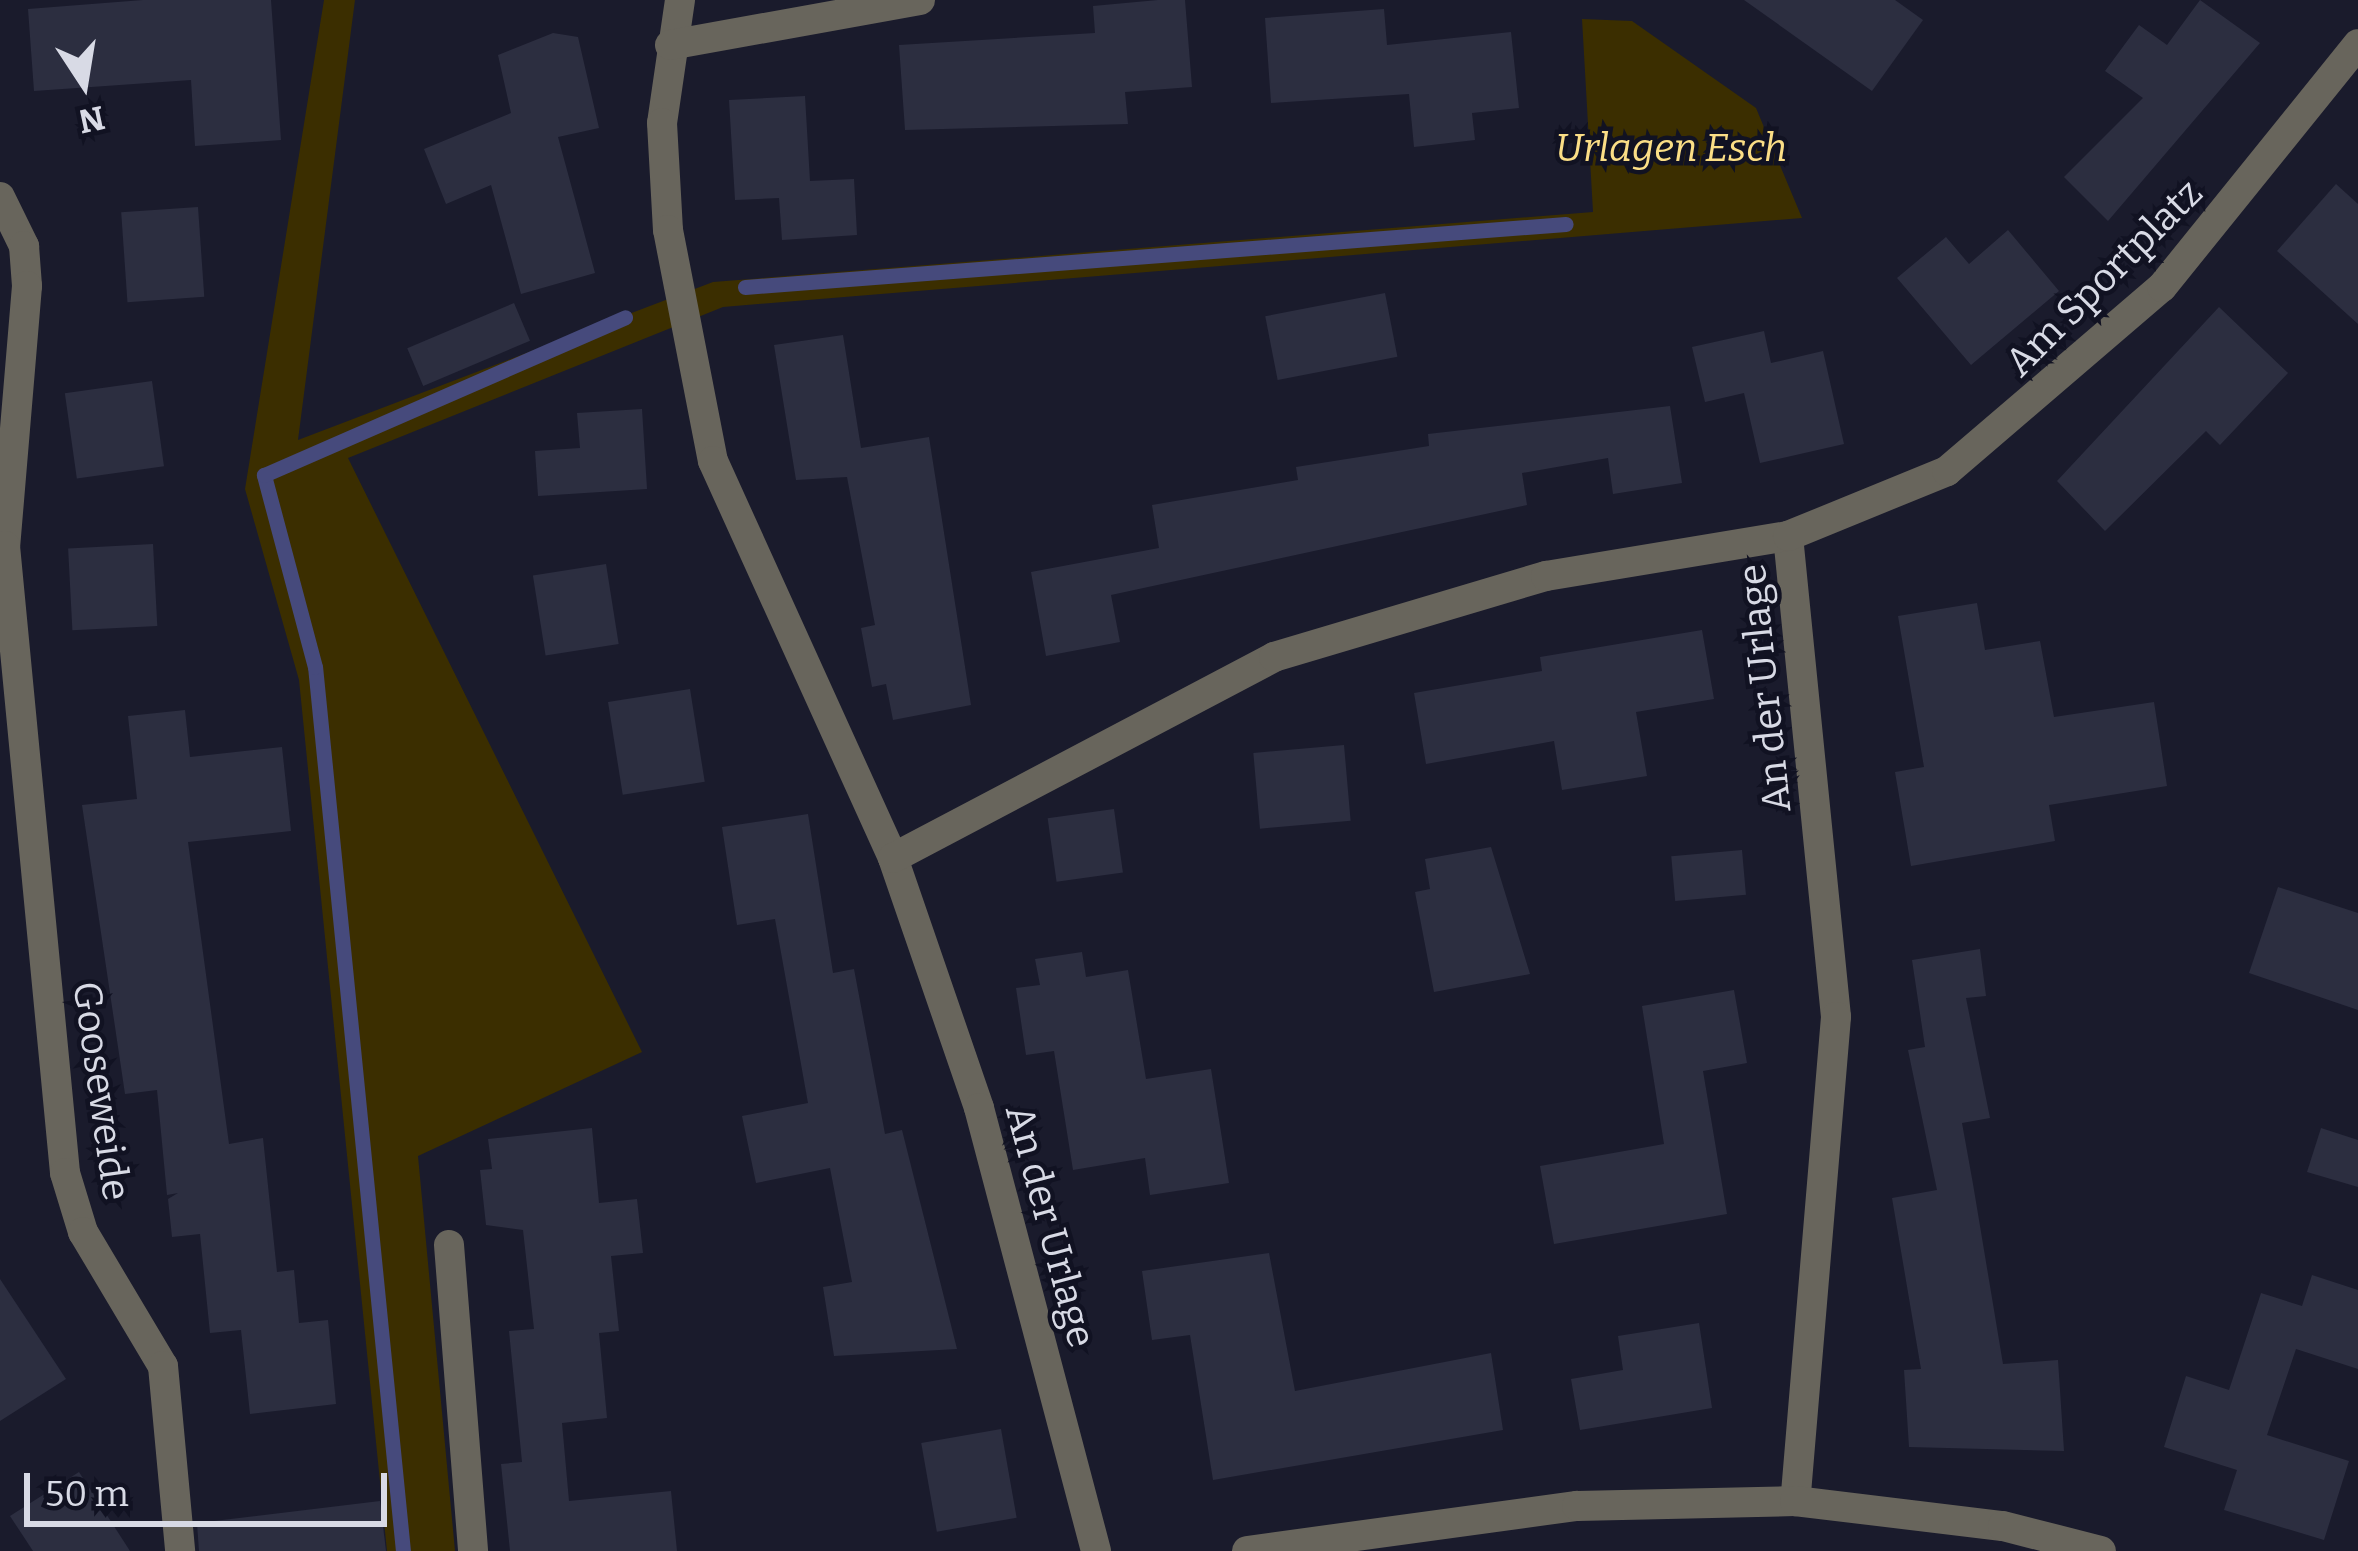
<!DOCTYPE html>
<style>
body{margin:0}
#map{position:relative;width:2358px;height:1551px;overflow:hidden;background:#1a1b2c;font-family:Bitter,serif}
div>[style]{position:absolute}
.green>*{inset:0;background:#3b2e00}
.stream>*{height:15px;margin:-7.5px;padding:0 7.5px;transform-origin:7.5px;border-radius:7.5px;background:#464a7c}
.building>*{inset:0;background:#2c2e40;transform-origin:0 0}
.minor>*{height:30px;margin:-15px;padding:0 15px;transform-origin:15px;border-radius:15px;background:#68655c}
span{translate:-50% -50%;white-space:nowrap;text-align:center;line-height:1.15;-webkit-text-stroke:9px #111222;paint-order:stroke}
.park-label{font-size:39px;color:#fbde86;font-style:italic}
.street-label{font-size:39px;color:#d8dae5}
.north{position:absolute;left:24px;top:24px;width:120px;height:120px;-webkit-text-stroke:9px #111222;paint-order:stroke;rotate:168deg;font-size:33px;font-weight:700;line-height:48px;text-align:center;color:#d8dae5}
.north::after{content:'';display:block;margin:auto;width:42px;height:54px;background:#d8dae5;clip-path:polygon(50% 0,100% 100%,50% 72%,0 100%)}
.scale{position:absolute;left:24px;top:1473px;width:363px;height:54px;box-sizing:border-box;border:6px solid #d8dae5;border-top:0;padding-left:15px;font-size:36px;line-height:42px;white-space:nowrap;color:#d8dae5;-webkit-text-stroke:9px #111222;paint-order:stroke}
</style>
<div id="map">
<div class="green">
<div style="clip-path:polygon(324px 0,355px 0,298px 440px,713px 282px,1593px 212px,1582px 19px,1632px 21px,1756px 108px,1802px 218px,723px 307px,348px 458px,642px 1052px,418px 1156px,455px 1551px,387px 1551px,299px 680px,245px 489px)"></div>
</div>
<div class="stream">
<div style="left:745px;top:287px;width:823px;rotate:-4.39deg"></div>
<div style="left:403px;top:1551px;width:888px;rotate:-95.68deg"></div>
<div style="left:315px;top:667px;width:199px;rotate:-104.9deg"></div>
<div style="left:264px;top:475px;width:394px;rotate:-23.6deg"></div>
</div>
<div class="building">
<div style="clip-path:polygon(143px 0,271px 0,281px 140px,195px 146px,191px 80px,34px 91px,28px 9px)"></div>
<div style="clip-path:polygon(1158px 0,1185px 0,1192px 87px,1125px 92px,1128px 124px,905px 130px,899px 45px,1095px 33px,1093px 6px)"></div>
<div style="clip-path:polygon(1744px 0,1895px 0,1923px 20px,1872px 91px)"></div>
<div style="clip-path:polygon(2200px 0,2260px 43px,2108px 221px,2064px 177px,2143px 98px,2105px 71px,2139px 25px,2167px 45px)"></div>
<div style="clip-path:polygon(1384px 9px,1387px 45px,1511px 32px,1519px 108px,1472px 113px,1475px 140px,1414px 147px,1409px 94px,1271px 103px,1265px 18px)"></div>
<div style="clip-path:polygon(553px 33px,578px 37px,599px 128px,558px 137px,595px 273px,521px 294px,491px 185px,446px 204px,424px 149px,511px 113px,498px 55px)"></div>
<div style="clip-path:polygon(805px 96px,810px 181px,854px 179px,857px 235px,782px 240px,779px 198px,735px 200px,729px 100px)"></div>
<div style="clip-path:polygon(2336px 184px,2358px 204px,2358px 324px,2277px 251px)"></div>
<div style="left:198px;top:207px;width:90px;height:77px;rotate:86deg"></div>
<div style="clip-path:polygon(2008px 230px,2059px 291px,1971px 365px,1897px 278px,1946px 237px,1969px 264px)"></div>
<div style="left:1385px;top:293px;width:65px;height:122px;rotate:79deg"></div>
<div style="left:514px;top:303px;width:41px;height:116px;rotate:67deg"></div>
<div style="clip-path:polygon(2219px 307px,2288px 373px,2220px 445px,2206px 431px,2105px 531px,2057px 481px)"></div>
<div style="clip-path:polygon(1764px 331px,1771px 363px,1823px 351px,1844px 444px,1760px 463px,1744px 393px,1705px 402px,1692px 347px)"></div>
<div style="clip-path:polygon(843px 335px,861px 448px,929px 437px,971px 705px,893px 720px,886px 684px,872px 687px,861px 628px,875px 625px,847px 477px,796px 480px,774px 345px)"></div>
<div style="left:152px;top:381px;width:86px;height:88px;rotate:82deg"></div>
<div style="clip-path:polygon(1670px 406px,1682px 483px,1613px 494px,1608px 458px,1522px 473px,1527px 505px,1111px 595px,1120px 642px,1046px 656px,1031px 572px,1159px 548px,1152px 505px,1298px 480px,1296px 467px,1429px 446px,1428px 434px)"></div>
<div style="clip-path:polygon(642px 409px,647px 489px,538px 496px,535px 451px,580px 448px,577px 413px)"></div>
<div style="left:153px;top:544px;width:82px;height:85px;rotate:87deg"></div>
<div style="left:606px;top:564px;width:81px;height:74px;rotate:81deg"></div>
<div style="clip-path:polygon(1977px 603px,1985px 650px,2040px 641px,2054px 717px,2154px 702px,2167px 786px,2049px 805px,2055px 841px,1911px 866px,1895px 772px,1924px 767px,1898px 616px)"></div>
<div style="clip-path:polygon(1702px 630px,1714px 699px,1636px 712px,1647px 776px,1562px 790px,1554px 741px,1426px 764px,1414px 693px,1542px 671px,1540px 657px)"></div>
<div style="left:690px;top:689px;width:94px;height:83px;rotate:81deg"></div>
<div style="clip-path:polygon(185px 710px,190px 757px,282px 747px,291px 831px,188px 842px,229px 1144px,263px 1138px,277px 1272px,294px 1270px,299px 1323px,328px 1320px,336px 1404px,250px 1414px,241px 1330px,210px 1333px,200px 1234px,172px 1237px,168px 1199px,178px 1193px,167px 1195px,157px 1090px,125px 1094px,82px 805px,137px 799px,128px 716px)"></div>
<div style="left:1344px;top:745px;width:76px;height:91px;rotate:85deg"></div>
<div style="left:1114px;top:809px;width:64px;height:67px;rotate:82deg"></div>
<div style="clip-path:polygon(808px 814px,833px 973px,854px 969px,885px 1134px,902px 1130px,957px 1349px,834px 1356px,823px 1287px,852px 1282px,830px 1168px,756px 1183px,742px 1116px,808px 1103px,775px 919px,737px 925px,722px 827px)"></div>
<div style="clip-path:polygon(1491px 847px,1530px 974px,1434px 992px,1415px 892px,1430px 889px,1425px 859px)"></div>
<div style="left:1742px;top:850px;width:45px;height:71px;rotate:85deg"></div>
<div style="clip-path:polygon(2278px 887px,2358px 913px,2358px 1010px,2249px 973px)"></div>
<div style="clip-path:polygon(1980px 949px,1986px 996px,1966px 998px,1990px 1118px,1962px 1123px,1973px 1184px,2003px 1364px,2058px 1360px,2064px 1451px,1909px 1447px,1904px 1370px,1921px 1369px,1892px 1198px,1937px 1190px,1908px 1050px,1925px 1047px,1912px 960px)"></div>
<div style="clip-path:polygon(1082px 952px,1086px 977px,1128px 970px,1146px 1079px,1211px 1069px,1229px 1183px,1150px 1195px,1145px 1158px,1073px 1170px,1054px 1051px,1026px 1055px,1016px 988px,1040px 985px,1035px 959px)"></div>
<div style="clip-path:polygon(1734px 990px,1747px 1063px,1703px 1071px,1727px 1214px,1554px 1244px,1540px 1166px,1664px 1144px,1642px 1006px)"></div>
<div style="clip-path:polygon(592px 1128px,599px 1203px,637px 1199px,643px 1253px,611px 1256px,619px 1331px,599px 1333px,607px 1418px,562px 1423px,569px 1501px,671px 1491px,677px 1551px,510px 1551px,501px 1464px,522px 1462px,509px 1331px,534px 1329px,523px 1230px,486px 1225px,480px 1170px,492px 1169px,488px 1139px)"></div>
<div style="clip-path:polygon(2321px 1128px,2358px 1140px,2358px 1187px,2307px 1172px)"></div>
<div style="clip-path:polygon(1269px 1253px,1295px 1391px,1491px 1353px,1503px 1430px,1213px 1480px,1190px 1335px,1152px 1340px,1142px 1271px)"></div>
<div style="clip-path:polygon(2312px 1275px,2358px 1290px,2358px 1369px,2296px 1349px,2267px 1435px,2349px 1461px,2324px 1540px,2224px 1510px,2237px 1470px,2164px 1447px,2186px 1376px,2229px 1390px,2261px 1293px,2302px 1306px)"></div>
<div style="clip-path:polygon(0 1279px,66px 1379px,0 1421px)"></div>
<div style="clip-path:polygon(1699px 1323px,1712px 1408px,1580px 1430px,1571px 1379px,1623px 1370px,1618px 1336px)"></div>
<div style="left:1001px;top:1429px;width:90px;height:81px;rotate:80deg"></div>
<div style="clip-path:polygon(79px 1472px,130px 1551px,33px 1551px,10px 1516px)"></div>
<div style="clip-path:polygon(380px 1501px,386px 1551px,199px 1551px,197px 1523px)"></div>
</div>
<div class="minor">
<div style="left:680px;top:0;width:124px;rotate:98.3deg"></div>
<div style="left:662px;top:123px;width:107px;rotate:86.8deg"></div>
<div style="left:668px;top:230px;width:235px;rotate:79deg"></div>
<div style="left:713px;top:461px;width:436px;rotate:65.6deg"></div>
<div style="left:893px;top:858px;width:264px;rotate:71deg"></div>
<div style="left:979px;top:1108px;width:458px;rotate:75.2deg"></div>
<div style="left:670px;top:45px;width:254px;rotate:-10.2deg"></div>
<div style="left:0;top:197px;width:55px;rotate:63.9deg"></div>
<div style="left:24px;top:246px;width:40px;rotate:85.7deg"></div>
<div style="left:27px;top:286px;width:261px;rotate:94.8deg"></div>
<div style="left:5px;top:546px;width:630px;rotate:84.53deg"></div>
<div style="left:65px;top:1173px;width:62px;rotate:73deg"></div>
<div style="left:83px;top:1232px;width:156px;rotate:59.2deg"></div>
<div style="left:163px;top:1366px;width:186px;rotate:84.7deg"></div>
<div style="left:1788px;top:536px;width:483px;rotate:84.3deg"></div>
<div style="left:1836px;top:1017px;width:486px;rotate:94.8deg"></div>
<div style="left:893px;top:858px;width:431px;rotate:-27.8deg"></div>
<div style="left:1274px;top:657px;width:284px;rotate:-16.6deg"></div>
<div style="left:1546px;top:576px;width:245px;rotate:-9.4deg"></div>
<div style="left:1788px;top:536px;width:172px;rotate:-22.2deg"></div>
<div style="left:1947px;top:471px;width:283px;rotate:-40.6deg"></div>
<div style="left:2162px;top:287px;width:312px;rotate:-51.1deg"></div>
<div style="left:449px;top:1245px;width:307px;rotate:85.5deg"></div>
<div style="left:1247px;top:1551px;width:333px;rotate:-7.8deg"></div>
<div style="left:1577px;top:1506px;width:218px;rotate:-1.3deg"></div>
<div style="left:1795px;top:1501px;width:209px;rotate:6.9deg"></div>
<div style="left:2003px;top:1526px;width:101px;rotate:14.3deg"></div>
</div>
<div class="park-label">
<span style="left:1671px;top:148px">Urlagen Esch</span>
</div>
<div class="street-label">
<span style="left:2104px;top:278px;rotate:-45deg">Am Sportplatz</span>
<span style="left:1765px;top:688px;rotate:-96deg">An der Urlage</span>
<span style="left:101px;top:1091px;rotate:82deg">Gooseweide</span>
<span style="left:1050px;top:1226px;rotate:75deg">An der Urlage</span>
</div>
<div class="north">N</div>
<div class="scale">50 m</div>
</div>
